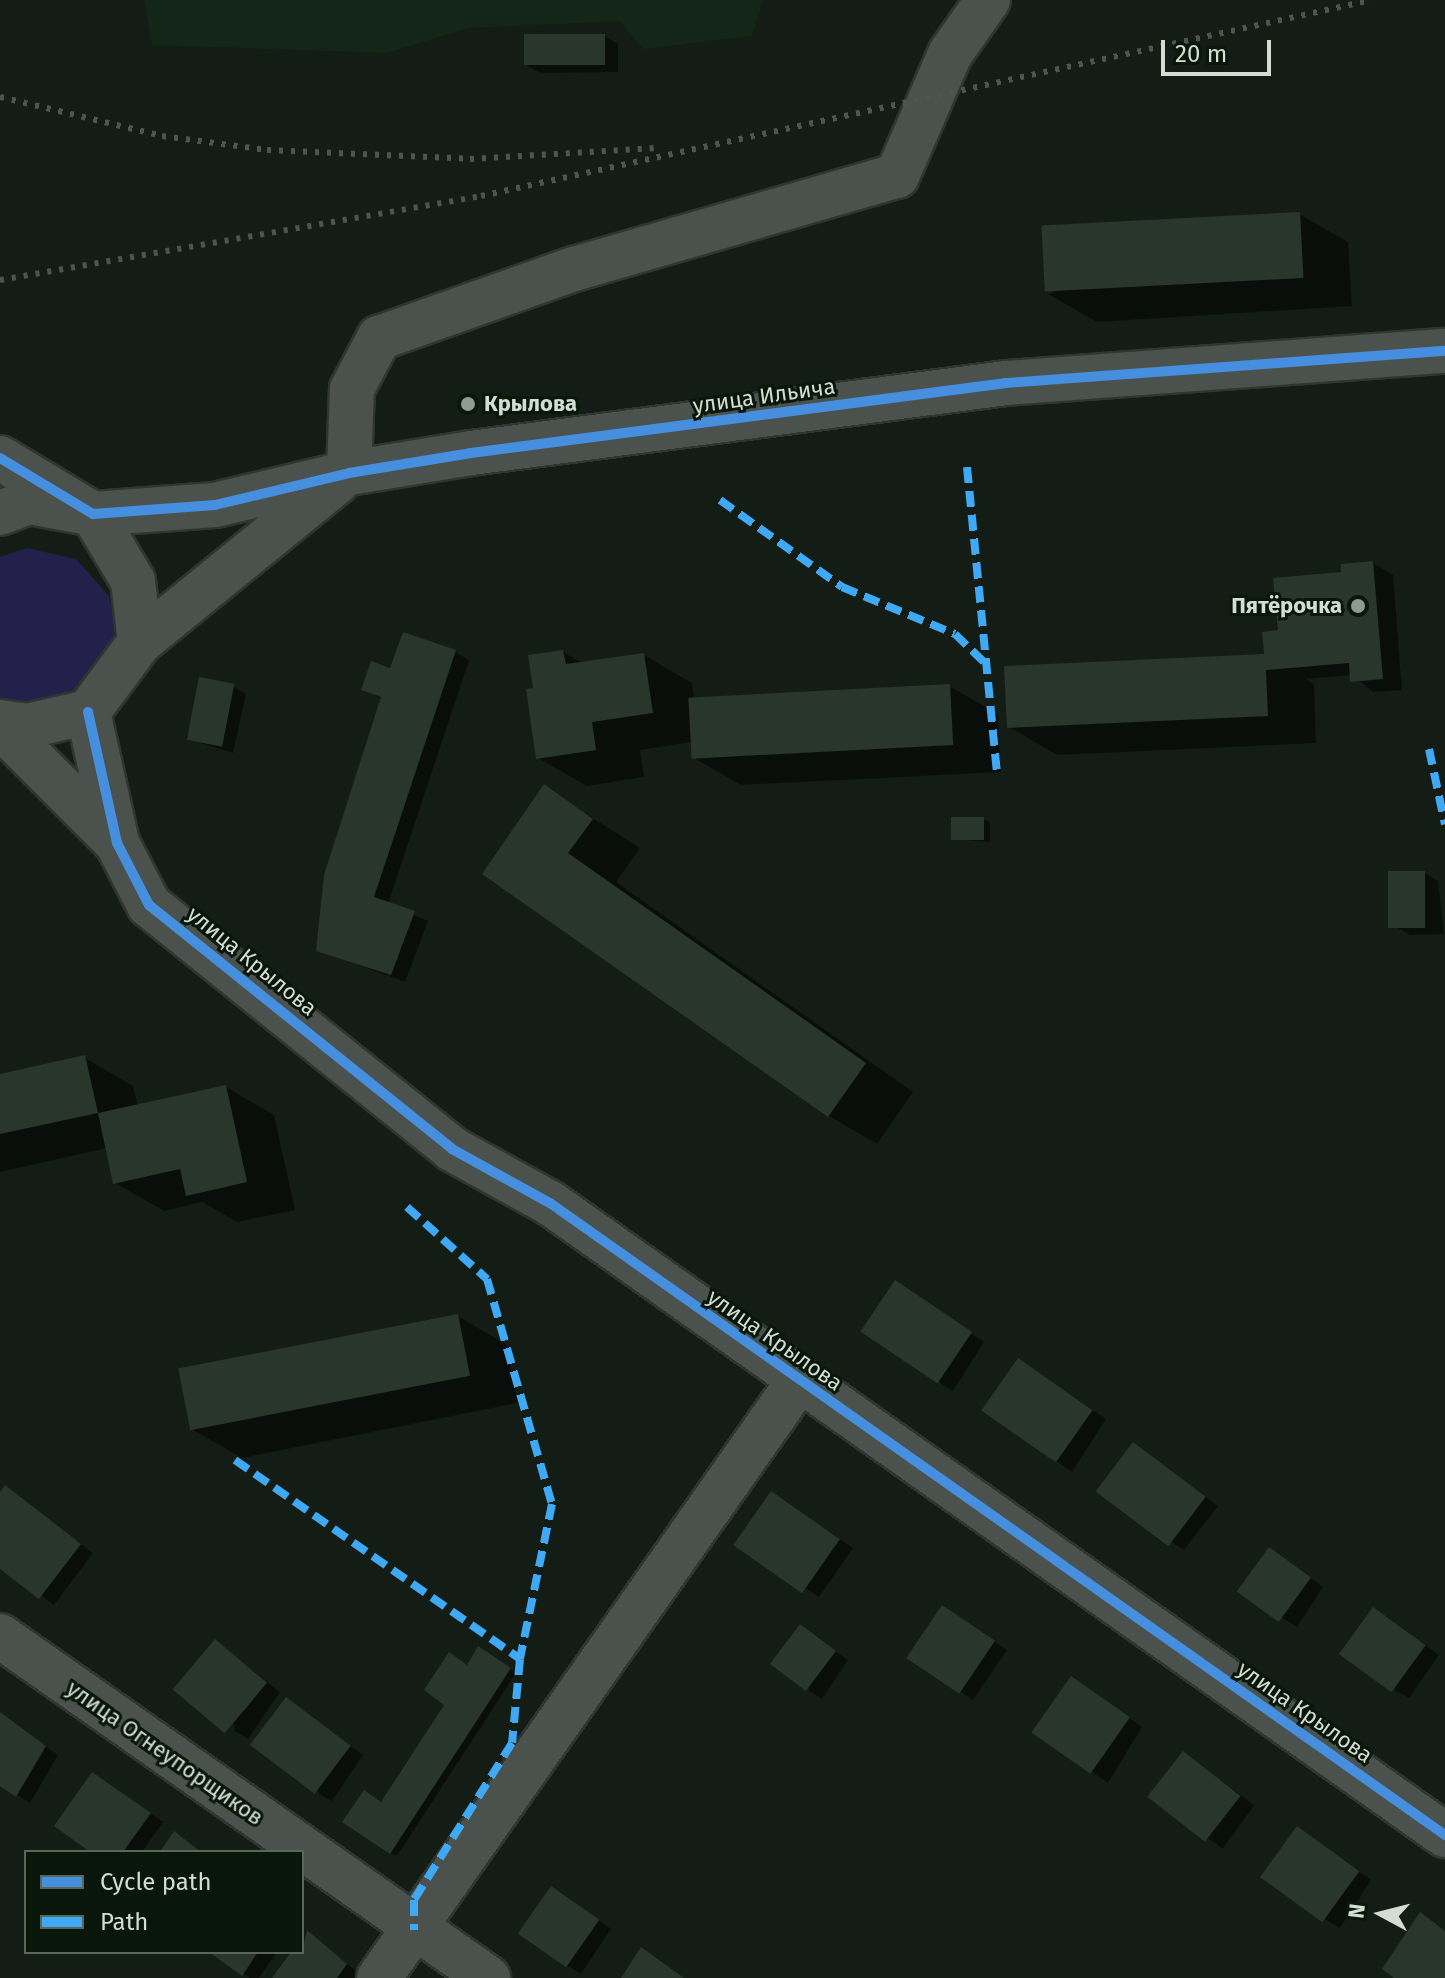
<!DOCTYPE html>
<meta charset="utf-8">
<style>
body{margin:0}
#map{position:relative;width:1445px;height:1978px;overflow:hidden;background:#141c16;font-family:"Fira Sans",sans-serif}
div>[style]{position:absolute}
.built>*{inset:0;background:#132617}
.green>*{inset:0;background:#23204c}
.shadow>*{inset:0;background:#0007;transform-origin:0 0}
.building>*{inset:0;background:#28362c;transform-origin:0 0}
.roads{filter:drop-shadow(2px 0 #2f3530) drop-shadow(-2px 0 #2f3530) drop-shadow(0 2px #2f3530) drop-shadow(0 -2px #2f3530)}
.minor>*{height:44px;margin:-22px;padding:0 22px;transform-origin:22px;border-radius:22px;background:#4b514c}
.rail>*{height:6px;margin-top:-3px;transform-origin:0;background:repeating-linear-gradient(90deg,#4e544f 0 4px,transparent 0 12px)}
.quiet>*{height:8px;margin-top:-4px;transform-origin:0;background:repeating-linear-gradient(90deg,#3fa9f5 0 16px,transparent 0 24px)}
.cycleway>*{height:10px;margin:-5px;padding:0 5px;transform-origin:5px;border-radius:5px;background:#468fdf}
.dots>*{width:22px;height:22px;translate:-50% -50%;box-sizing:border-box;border:4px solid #08170a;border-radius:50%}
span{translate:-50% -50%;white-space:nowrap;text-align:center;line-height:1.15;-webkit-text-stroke:6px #08170a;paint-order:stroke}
.street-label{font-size:22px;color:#d3ddd4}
.poi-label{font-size:22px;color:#d3ddd4;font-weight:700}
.left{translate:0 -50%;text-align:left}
.right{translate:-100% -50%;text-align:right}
.legend{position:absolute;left:24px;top:1850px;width:280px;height:104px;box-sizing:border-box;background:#08170a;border:2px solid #59665b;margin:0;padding:10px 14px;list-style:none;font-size:24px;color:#d3ddd4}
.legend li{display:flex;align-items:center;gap:16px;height:40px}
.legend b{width:40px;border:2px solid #59665b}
.north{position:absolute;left:1341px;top:1874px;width:80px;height:80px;-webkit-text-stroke:6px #08170a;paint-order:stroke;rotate:277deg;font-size:22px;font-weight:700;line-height:32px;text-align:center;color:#d3ddd4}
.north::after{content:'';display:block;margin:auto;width:28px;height:36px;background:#d3ddd4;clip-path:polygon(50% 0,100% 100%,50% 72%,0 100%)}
.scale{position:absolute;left:1161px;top:40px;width:110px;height:36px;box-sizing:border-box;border:4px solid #d3ddd4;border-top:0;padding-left:10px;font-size:24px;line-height:28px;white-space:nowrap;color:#d3ddd4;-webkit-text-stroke:6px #08170a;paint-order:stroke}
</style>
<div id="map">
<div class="built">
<div style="clip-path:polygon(144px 0,763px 0,752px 36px,643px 49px,620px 21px,468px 28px,387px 53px,152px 45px)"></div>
</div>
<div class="green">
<div style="clip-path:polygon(27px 548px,76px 559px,109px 596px,115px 621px,113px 646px,103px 669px,66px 701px,17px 706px,0 699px,0 557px)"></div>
</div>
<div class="shadow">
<div style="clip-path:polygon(605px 36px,618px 44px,618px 72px,541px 73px,527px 66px)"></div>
<div style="clip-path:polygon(1299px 214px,1348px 242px,1352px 306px,1097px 322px,1048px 294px)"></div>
<div style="clip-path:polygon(1373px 563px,1393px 575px,1402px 690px,1373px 692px,1352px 675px,1305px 679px,1314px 684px,1316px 743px,1057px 755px,1009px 727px,1267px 656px,1280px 632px,1344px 574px)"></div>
<div style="clip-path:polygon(455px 652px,469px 660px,388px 904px,428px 921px,405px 982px,318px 950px,382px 699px,363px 689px,391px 670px)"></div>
<div style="clip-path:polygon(563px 652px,584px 664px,644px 655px,692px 683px,694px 698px,949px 686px,998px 714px,1001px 772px,741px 785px,692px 757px,692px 742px,640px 750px,644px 777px,587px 786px,538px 758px,536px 690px)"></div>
<div style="clip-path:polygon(233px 686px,246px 694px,233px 753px,185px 738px)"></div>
<div style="clip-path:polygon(544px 787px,640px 848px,616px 882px,913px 1092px,877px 1144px,829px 1116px,484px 873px)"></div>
<div style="clip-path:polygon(984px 819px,990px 822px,990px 842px,953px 839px)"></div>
<div style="clip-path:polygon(1425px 873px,1438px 881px,1444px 934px,1410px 935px,1396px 927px)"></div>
<div style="clip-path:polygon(85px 1058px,133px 1086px,138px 1106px,226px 1087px,274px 1115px,295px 1210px,237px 1222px,202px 1202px,164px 1211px,115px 1183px,107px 1148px,0 1172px,0 1076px)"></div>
<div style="clip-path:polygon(909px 1290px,984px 1342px,953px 1391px,940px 1383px)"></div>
<div style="clip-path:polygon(457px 1316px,506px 1344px,518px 1403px,242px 1458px,193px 1430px)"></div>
<div style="clip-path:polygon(1032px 1369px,1106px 1419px,1072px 1472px,985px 1412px)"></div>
<div style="clip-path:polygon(1134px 1445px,1218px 1506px,1184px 1550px,1171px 1542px)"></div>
<div style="clip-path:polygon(6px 1488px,93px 1553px,54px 1605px,0 1566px,0 1495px)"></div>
<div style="clip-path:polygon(785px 1502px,853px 1548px,819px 1597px,738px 1546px)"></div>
<div style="clip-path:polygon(1283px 1557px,1323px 1587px,1297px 1627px,1241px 1592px)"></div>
<div style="clip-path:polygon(956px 1615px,1007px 1650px,973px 1700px,910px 1658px)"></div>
<div style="clip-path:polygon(1387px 1617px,1439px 1655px,1409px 1698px,1395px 1690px)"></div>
<div style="clip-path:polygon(801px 1627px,848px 1660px,822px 1699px,809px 1691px)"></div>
<div style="clip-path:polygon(216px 1641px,280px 1692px,248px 1739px,235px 1731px)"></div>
<div style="clip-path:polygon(479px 1649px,516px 1673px,397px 1856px,391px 1853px,382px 1804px)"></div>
<div style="clip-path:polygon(1085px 1686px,1142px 1727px,1108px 1783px,1035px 1733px)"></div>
<div style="clip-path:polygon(287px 1699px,363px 1755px,332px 1801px,319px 1794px)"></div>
<div style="clip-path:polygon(0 1713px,58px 1755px,30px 1803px,0 1783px)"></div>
<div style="left:1184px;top:1754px;width:87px;height:54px;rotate:36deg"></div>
<div style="clip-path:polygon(106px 1782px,163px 1822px,142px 1852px,93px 1852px)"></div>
<div style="clip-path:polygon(1298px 1828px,1371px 1880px,1340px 1928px,1326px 1920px)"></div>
<div style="clip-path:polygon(565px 1896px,611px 1929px,581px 1974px,568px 1966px)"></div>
<div style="clip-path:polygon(307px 1933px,359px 1973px,355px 1978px,274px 1978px,293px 1952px,302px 1952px)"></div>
<div style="clip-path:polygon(213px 1952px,277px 1952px,259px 1978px,250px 1978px)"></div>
</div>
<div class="building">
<div style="left:605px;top:34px;width:31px;height:81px;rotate:90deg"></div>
<div style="left:1300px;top:212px;width:66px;height:259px;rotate:87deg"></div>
<div style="clip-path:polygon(1373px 561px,1383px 679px,1350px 682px,1349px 663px,1266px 670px,1268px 716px,1007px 728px,1004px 666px,1264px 654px,1262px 632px,1278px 630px,1273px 578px,1341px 572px,1341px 564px)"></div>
<div style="clip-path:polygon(403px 632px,456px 650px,374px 897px,415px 911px,391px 975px,316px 951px,324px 875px,381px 697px,361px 690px,371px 661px,390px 668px)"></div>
<div style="clip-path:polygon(563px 650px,566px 664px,644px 653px,653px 713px,592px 722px,596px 750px,536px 759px,526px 689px,533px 688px,528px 655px)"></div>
<div style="left:199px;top:677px;width:36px;height:64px;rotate:11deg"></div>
<div style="left:950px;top:684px;width:61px;height:262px;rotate:87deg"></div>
<div style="clip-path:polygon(544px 784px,593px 819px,568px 853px,866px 1063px,828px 1117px,482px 874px)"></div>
<div style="left:951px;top:817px;width:33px;height:23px"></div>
<div style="left:1388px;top:871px;width:37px;height:57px"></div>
<div style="clip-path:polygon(85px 1055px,98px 1113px,0 1134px,0 1074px)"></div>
<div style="clip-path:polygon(226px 1085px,247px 1182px,186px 1196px,180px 1169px,113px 1184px,98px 1113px)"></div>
<div style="left:895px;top:1280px;width:93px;height:62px;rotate:34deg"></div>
<div style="left:458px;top:1314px;width:63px;height:285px;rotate:79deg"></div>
<div style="left:1018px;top:1358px;width:91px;height:64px;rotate:35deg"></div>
<div style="left:1133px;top:1442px;width:91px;height:62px;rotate:37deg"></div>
<div style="clip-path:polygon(5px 1485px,81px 1544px,39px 1599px,0 1569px,0 1492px)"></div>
<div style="left:771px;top:1491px;width:84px;height:66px;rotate:35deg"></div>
<div style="left:1269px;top:1547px;width:52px;height:55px;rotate:36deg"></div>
<div style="left:942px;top:1605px;width:64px;height:64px;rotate:34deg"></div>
<div style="left:1373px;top:1607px;width:65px;height:58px;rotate:36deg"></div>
<div style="left:800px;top:1624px;width:45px;height:50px;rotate:37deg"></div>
<div style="left:215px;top:1639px;width:68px;height:66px;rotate:40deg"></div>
<div style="clip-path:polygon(478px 1646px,511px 1668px,390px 1854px,342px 1822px,364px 1790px,381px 1802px,444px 1705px,424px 1690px,449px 1652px,467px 1665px)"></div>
<div style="left:1071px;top:1676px;width:72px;height:69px;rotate:35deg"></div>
<div style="left:286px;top:1697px;width:81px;height:60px;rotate:37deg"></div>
<div style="clip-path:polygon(0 1712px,46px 1746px,16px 1797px,0 1786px)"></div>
<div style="left:1183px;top:1751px;width:73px;height:58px;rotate:38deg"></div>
<div style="clip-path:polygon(92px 1772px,151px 1813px,123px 1852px,90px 1852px,54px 1826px)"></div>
<div style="left:1297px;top:1826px;width:77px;height:63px;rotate:36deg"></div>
<div style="clip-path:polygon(174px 1831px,201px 1852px,160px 1852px)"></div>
<div style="left:551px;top:1886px;width:59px;height:58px;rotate:35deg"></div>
<div style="clip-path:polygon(1420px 1912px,1445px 1931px,1445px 1978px,1394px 1978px,1382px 1969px)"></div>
<div style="clip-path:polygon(307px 1930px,347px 1964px,337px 1978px,272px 1978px,291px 1952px,302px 1952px)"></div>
<div style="clip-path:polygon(641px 1947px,684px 1978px,621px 1978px)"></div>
<div style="clip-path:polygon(209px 1952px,258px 1952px,242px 1976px)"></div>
</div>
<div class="roads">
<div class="minor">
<div style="left:0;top:458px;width:109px;rotate:31.1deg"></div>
<div style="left:93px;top:514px;width:122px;rotate:-4.2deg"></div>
<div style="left:215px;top:505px;width:138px;rotate:-13.4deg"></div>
<div style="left:349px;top:473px;width:124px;rotate:-9.3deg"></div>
<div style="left:471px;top:453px;width:540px;rotate:-7.45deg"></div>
<div style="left:1006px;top:383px;width:440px;rotate:-4.2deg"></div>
<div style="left:349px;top:473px;width:84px;rotate:-88deg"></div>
<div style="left:352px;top:389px;width:58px;rotate:-62.1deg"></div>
<div style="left:379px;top:338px;width:207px;rotate:-19.5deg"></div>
<div style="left:574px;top:269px;width:336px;rotate:-16.1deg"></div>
<div style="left:897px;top:176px;width:133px;rotate:-66.5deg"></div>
<div style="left:950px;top:54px;width:66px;rotate:-54.9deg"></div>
<div style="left:0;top:513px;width:31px;rotate:-21deg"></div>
<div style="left:29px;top:502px;width:65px;rotate:10.6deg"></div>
<div style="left:93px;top:514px;width:78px;rotate:59.2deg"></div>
<div style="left:133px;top:581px;width:61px;rotate:83.5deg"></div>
<div style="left:88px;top:712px;width:134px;rotate:77.5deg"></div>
<div style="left:117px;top:843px;width:70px;rotate:62.7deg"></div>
<div style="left:149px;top:905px;width:389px;rotate:38.8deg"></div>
<div style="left:452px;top:1149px;width:112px;rotate:28.9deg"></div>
<div style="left:550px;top:1203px;width:1096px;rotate:35.23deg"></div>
<div style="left:0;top:722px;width:27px;rotate:8deg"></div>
<div style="left:27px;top:726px;width:63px;rotate:-12.9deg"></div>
<div style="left:88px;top:712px;width:87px;rotate:-53.4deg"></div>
<div style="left:140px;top:642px;width:254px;rotate:-39.1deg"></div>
<div style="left:0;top:726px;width:165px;rotate:45deg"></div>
<div style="left:0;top:1636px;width:596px;rotate:35.02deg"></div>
<div style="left:379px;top:1978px;width:729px;rotate:-54.89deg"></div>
</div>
</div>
<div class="rail">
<div style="left:0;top:97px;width:167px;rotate:13.5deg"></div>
<div style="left:162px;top:136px;width:106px;rotate:7.6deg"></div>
<div style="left:267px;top:150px;width:203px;rotate:2.5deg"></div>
<div style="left:470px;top:159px;width:187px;rotate:-3.4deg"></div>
<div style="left:0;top:280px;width:488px;rotate:-9.9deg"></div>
<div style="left:481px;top:196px;width:912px;rotate:-12.41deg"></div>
</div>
<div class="quiet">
<div style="left:967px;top:467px;width:309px;rotate:84.4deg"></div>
<div style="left:720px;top:500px;width:150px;rotate:35.5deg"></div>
<div style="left:842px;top:587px;width:122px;rotate:22.6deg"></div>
<div style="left:955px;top:634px;width:43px;rotate:44.1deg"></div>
<div style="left:1429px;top:749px;width:77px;rotate:78deg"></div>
<div style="left:407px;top:1207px;width:108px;rotate:42deg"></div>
<div style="left:487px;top:1279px;width:234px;rotate:73.9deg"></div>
<div style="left:552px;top:1504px;width:158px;rotate:101.7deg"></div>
<div style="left:235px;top:1460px;width:348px;rotate:34.9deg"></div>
<div style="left:520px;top:1659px;width:84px;rotate:95.4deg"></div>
<div style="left:512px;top:1743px;width:185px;rotate:122deg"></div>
<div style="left:414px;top:1900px;width:30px;rotate:90deg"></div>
</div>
<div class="cycleway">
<div style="left:0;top:458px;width:109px;rotate:31.1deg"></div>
<div style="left:93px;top:514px;width:122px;rotate:-4.2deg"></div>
<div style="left:215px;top:505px;width:138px;rotate:-13.4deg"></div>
<div style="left:349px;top:473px;width:124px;rotate:-9.3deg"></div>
<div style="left:471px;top:453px;width:540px;rotate:-7.45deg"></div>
<div style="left:1006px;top:383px;width:440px;rotate:-4.2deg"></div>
<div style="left:88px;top:712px;width:134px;rotate:77.5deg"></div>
<div style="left:117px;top:843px;width:70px;rotate:62.7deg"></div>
<div style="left:149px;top:905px;width:389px;rotate:38.8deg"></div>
<div style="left:452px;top:1149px;width:112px;rotate:28.9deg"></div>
<div style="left:550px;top:1203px;width:1096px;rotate:35.23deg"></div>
</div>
<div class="dots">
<div style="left:468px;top:404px;background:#909992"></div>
<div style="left:1358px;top:606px;background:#909992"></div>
</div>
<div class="street-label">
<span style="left:764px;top:396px;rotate:-8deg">улица Ильича</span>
<span style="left:252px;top:961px;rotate:39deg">улица Крылова</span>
<span style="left:775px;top:1340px;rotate:35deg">улица Крылова</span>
<span style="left:1305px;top:1712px;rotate:35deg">улица Крылова</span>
<span style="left:165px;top:1753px;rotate:35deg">улица Огнеупорщиков</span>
</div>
<div class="poi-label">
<span class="left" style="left:484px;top:404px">Крылова</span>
<span class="right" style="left:1342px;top:606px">Пятёрочка</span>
</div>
<ul class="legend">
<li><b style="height:10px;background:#468fdf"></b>Cycle path</li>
<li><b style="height:10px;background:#3fa9f5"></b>Path</li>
</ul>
<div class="north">N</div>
<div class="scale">20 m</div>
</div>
